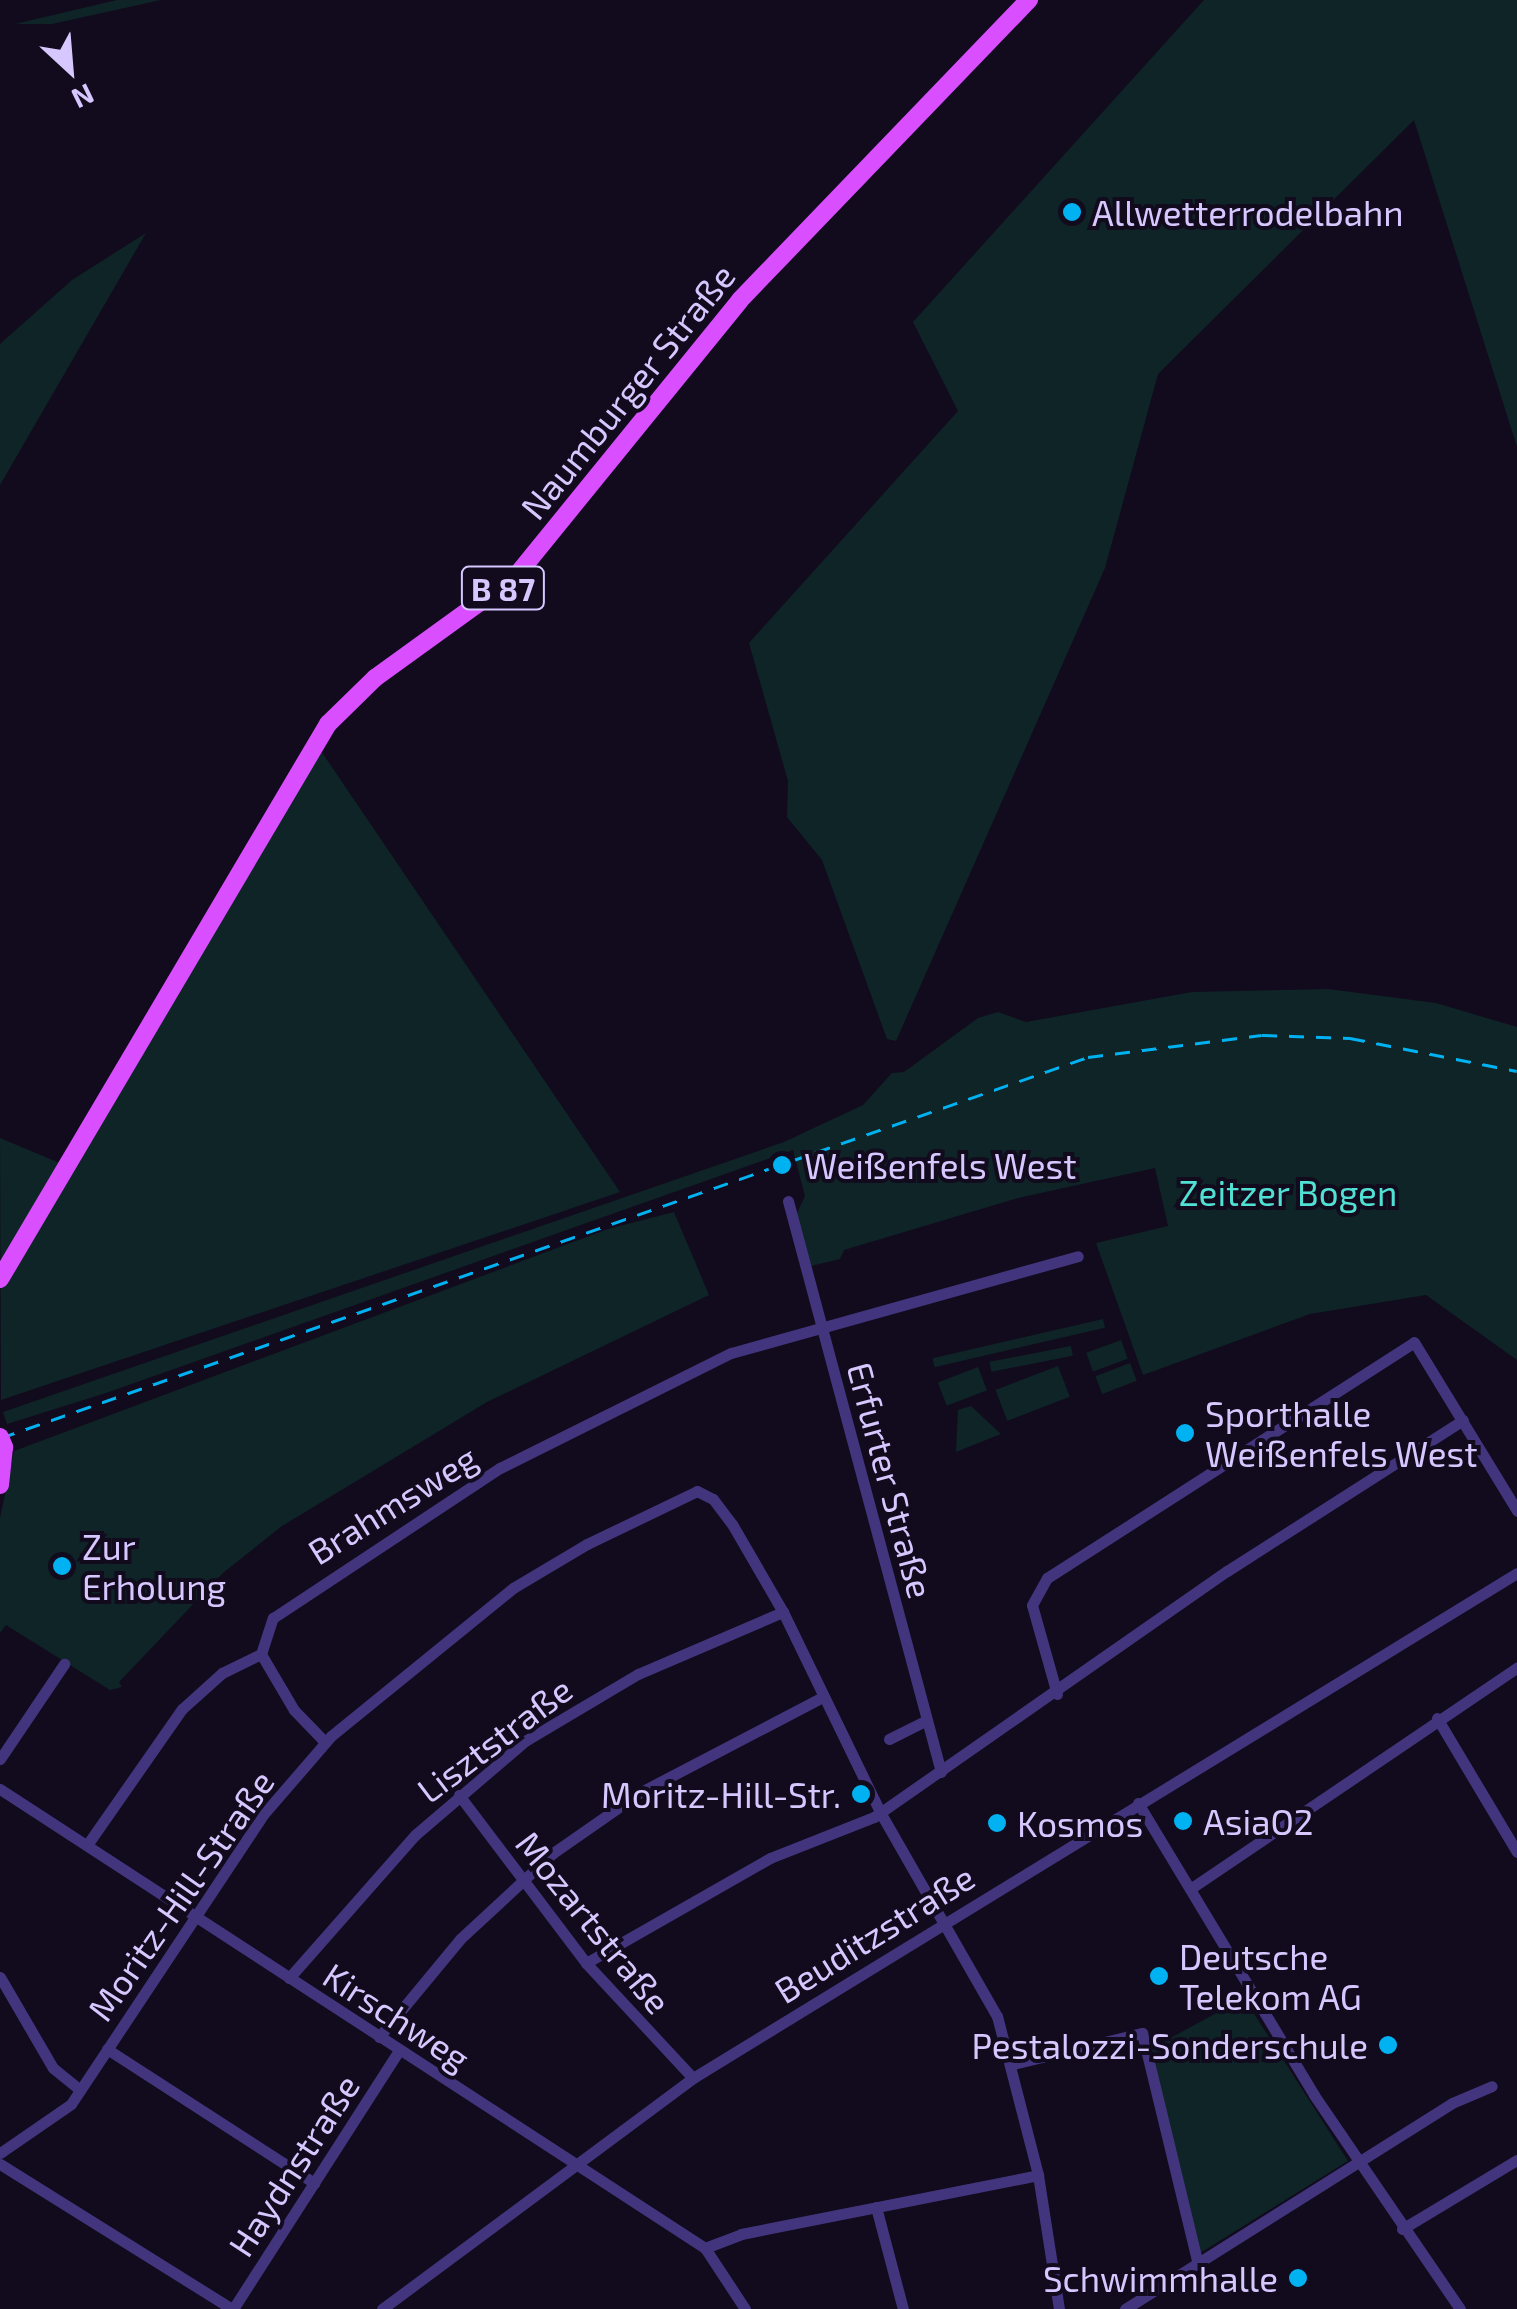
<!DOCTYPE html>
<meta charset="utf-8">
<style>
body{margin:0}
#map{position:relative;width:1517px;height:2309px;overflow:hidden;background:#110b1d;font-family:"Exo 2",sans-serif}
div>[style]{position:absolute}
.green>*{inset:0;background:#0e2427;transform-origin:0 0}
.street>*{height:11px;margin:-5.5px;padding:0 5.5px;transform-origin:5.5px;border-radius:5.5px;background:#43357d}
.primary>*{height:18px;margin:-9px;padding:0 9px;transform-origin:9px;border-radius:9px;background:#d94eff}
.rail>*{height:2.5px;margin-top:-1.25px;transform-origin:0;background:repeating-linear-gradient(90deg,#00b2f2 0 15px,transparent 0 27px)}
.primary-bridge>*{height:18px;margin:-9px;padding:0 9px;transform-origin:9px;border-radius:9px;background:#d94eff}
.dots>*{width:28px;height:28px;translate:-50% -50%;box-sizing:border-box;border:5px solid #110b1d;border-radius:50%}
span{translate:-50% -50%;white-space:nowrap;text-align:center;line-height:1.15;-webkit-text-stroke:8px #110b1d;paint-order:stroke}
.shield-label span{padding:2px 8px;background:#110b1d;border:2px solid;border-radius:8px;-webkit-text-stroke-width:0}
.shield-label{font-size:32px;color:#d6c7ff;font-weight:700}
.poi-label{font-size:35px;color:#d6c7ff}
.left{translate:0 -50%;text-align:left}
.right{translate:-100% -50%;text-align:right}
.street-label{font-size:35px;color:#d6c7ff}
.park-label{font-size:35px;color:#51e0d4}
.north{position:absolute;left:20px;top:20px;width:100px;height:100px;-webkit-text-stroke:8px #110b1d;paint-order:stroke;rotate:154deg;font-size:28px;font-weight:700;line-height:40px;text-align:center;color:#d6c7ff}
.north::after{content:'';display:block;margin:auto;width:35px;height:45px;background:#d6c7ff;clip-path:polygon(50% 0,100% 100%,50% 72%,0 100%)}
</style>
<div id="map">
<div class="green">
<div style="clip-path:polygon(117px 0,161px 0,52px 24px,15px 24px)"></div>
<div style="clip-path:polygon(1204px 0,1517px 0,1517px 447px,1414px 120px,1158px 374px,1105px 568px,896px 1041px,887px 1039px,822px 860px,787px 817px,788px 781px,749px 643px,958px 411px,913px 322px)"></div>
<div style="clip-path:polygon(146px 233px,0 485px,0 344px,72px 280px)"></div>
<div style="clip-path:polygon(319px 748px,620px 1192px,1px 1400px,0 1138px,74px 1169px)"></div>
<div style="clip-path:polygon(1328px 989px,1436px 1003px,1517px 1027px,1517px 1360px,1426px 1295px,1310px 1314px,1143px 1375px,1096px 1243px,1168px 1226px,1155px 1168px,1018px 1198px,844px 1250px,840px 1259px,811px 1266px,796px 1215px,805px 1196px,793px 1150px,106px 1393px,7px 1424px,3px 1412px,784px 1142px,863px 1105px,892px 1073px,904px 1072px,978px 1018px,998px 1012px,1026px 1022px,1192px 992px)"></div>
<div style="clip-path:polygon(674px 1212px,709px 1295px,487px 1402px,282px 1526px,223px 1573px,119px 1682px,122px 1687px,110px 1690px,6px 1625px,0 1633px,0 1518px,14px 1451px,608px 1229px)"></div>
<div style="left:1103px;top:1319px;width:9px;height:175px;rotate:77deg"></div>
<div style="left:1121px;top:1340px;width:20px;height:37px;rotate:70deg"></div>
<div style="left:1071px;top:1346px;width:10px;height:83px;rotate:79deg"></div>
<div style="left:1130px;top:1363px;width:19px;height:37px;rotate:69deg"></div>
<div style="left:1058px;top:1366px;width:33px;height:67px;rotate:69deg"></div>
<div style="left:978px;top:1367px;width:25px;height:43px;rotate:69deg"></div>
<div style="clip-path:polygon(971px 1406px,1001px 1434px,956px 1452px,958px 1410px)"></div>
<div style="clip-path:polygon(1244px 1998px,1348px 2161px,1197px 2255px,1152px 2048px)"></div>
</div>
<div class="street">
<div style="left:788px;top:1201px;width:591px;rotate:75deg"></div>
<div style="left:261px;top:1654px;width:65px;rotate:59.5deg"></div>
<div style="left:294px;top:1710px;width:45px;rotate:45.9deg"></div>
<div style="left:1057px;top:1694px;width:92px;rotate:-105.7deg"></div>
<div style="left:1032px;top:1605px;width:31px;rotate:-61deg"></div>
<div style="left:1047px;top:1578px;width:436px;rotate:-32.7deg"></div>
<div style="left:1414px;top:1342px;width:198px;rotate:58.6deg"></div>
<div style="left:1437px;top:1718px;width:156px;rotate:59.2deg"></div>
<div style="left:889px;top:1739px;width:40px;rotate:-26.6deg"></div>
<div style="left:0;top:1759px;width:115px;rotate:-56deg"></div>
<div style="left:0;top:1789px;width:841px;rotate:33.07deg"></div>
<div style="left:705px;top:2248px;width:73px;rotate:56.7deg"></div>
<div style="left:459px;top:1795px;width:211px;rotate:52.9deg"></div>
<div style="left:586px;top:1963px;width:157px;rotate:47.1deg"></div>
<div style="left:1138px;top:1803px;width:341px;rotate:58.9deg"></div>
<div style="left:1314px;top:2095px;width:259px;rotate:55.7deg"></div>
<div style="left:87px;top:1845px;width:166px;rotate:-55.1deg"></div>
<div style="left:182px;top:1709px;width:54px;rotate:-42deg"></div>
<div style="left:222px;top:1673px;width:43px;rotate:-26deg"></div>
<div style="left:261px;top:1654px;width:38px;rotate:-72deg"></div>
<div style="left:273px;top:1618px;width:272px;rotate:-33.5deg"></div>
<div style="left:500px;top:1468px;width:258px;rotate:-26.5deg"></div>
<div style="left:731px;top:1353px;width:360px;rotate:-15.6deg"></div>
<div style="left:1190px;top:1889px;width:395px;rotate:-34.1deg"></div>
<div style="left:586px;top:1963px;width:212px;rotate:-29.7deg"></div>
<div style="left:770px;top:1858px;width:112px;rotate:-21.5deg"></div>
<div style="left:874px;top:1817px;width:430px;rotate:-34.9deg"></div>
<div style="left:1227px;top:1571px;width:280px;rotate:-32.6deg"></div>
<div style="left:0;top:1977px;width:105px;rotate:59.8deg"></div>
<div style="left:53px;top:2068px;width:35px;rotate:39deg"></div>
<div style="left:289px;top:1978px;width:191px;rotate:-48.6deg"></div>
<div style="left:415px;top:1835px;width:145px;rotate:-40.5deg"></div>
<div style="left:525px;top:1741px;width:131px;rotate:-30.7deg"></div>
<div style="left:638px;top:1674px;width:158px;rotate:-23.2deg"></div>
<div style="left:379px;top:2037px;width:127px;rotate:-50.4deg"></div>
<div style="left:460px;top:1939px;width:127px;rotate:-42.8deg"></div>
<div style="left:553px;top:1853px;width:105px;rotate:-34.9deg"></div>
<div style="left:639px;top:1793px;width:208px;rotate:-27.6deg"></div>
<div style="left:107px;top:2049px;width:247px;rotate:32.9deg"></div>
<div style="left:1013px;top:2064px;width:133px;rotate:-13.5deg"></div>
<div style="left:1142px;top:2033px;width:238px;rotate:76.4deg"></div>
<div style="left:0;top:2153px;width:86px;rotate:-34.6deg"></div>
<div style="left:71px;top:2104px;width:346px;rotate:-56.4deg"></div>
<div style="left:262px;top:1816px;width:106px;rotate:-49.2deg"></div>
<div style="left:331px;top:1736px;width:235px;rotate:-39.1deg"></div>
<div style="left:513px;top:1588px;width:86px;rotate:-30.7deg"></div>
<div style="left:587px;top:1544px;width:122px;rotate:-25.7deg"></div>
<div style="left:697px;top:1491px;width:18px;rotate:27deg"></div>
<div style="left:713px;top:1499px;width:31px;rotate:53deg"></div>
<div style="left:732px;top:1524px;width:102px;rotate:59.9deg"></div>
<div style="left:783px;top:1612px;width:222px;rotate:64.1deg"></div>
<div style="left:880px;top:1812px;width:235px;rotate:60.2deg"></div>
<div style="left:997px;top:2016px;width:164px;rotate:75.5deg"></div>
<div style="left:1038px;top:2175px;width:136px;rotate:81.1deg"></div>
<div style="left:0;top:2164px;width:274px;rotate:32deg"></div>
<div style="left:876px;top:2207px;width:106px;rotate:75.2deg"></div>
<div style="left:1402px;top:2229px;width:134px;rotate:-31deg"></div>
<div style="left:705px;top:2248px;width:39px;rotate:-21deg"></div>
<div style="left:741px;top:2234px;width:303px;rotate:-11.2deg"></div>
<div style="left:233px;top:2309px;width:308px;rotate:-57.3deg"></div>
<div style="left:382px;top:2309px;width:387px;rotate:-36.6deg"></div>
<div style="left:693px;top:2078px;width:966px;rotate:-31.5deg"></div>
<div style="left:1125px;top:2309px;width:386px;rotate:-32.2deg"></div>
<div style="left:1452px;top:2103px;width:43px;rotate:-23deg"></div>
</div>
<div class="primary">
<div style="left:0;top:1279px;width:645px;rotate:-59.42deg"></div>
<div style="left:328px;top:724px;width:66px;rotate:-44.4deg"></div>
<div style="left:375px;top:678px;width:174px;rotate:-35.9deg"></div>
<div style="left:516px;top:576px;width:355px;rotate:-50.9deg"></div>
<div style="left:740px;top:300px;width:417px;rotate:-46.1deg"></div>
<div style="left:0;top:1485px;width:38px;rotate:-84deg"></div>
</div>
<div class="rail">
<div style="left:0;top:1438px;width:1153px;rotate:-19.3deg"></div>
<div style="left:1088px;top:1057px;width:175px;rotate:-7.2deg"></div>
<div style="left:1262px;top:1035px;width:88px;rotate:2deg"></div>
<div style="left:1350px;top:1038px;width:170px;rotate:11.2deg"></div>
</div>
<div class="primary-bridge">
<div style="left:0;top:1437px;width:11px;rotate:68deg"></div>
</div>
<div class="dots">
<div style="left:1072px;top:212px;background:#00b2f2"></div>
<div style="left:782px;top:1165px;background:#00b2f2"></div>
<div style="left:1185px;top:1433px;background:#00b2f2"></div>
<div style="left:62px;top:1566px;background:#00b2f2"></div>
<div style="left:861px;top:1794px;background:#00b2f2"></div>
<div style="left:1183px;top:1821px;background:#00b2f2"></div>
<div style="left:997px;top:1823px;background:#00b2f2"></div>
<div style="left:1159px;top:1976px;background:#00b2f2"></div>
<div style="left:1388px;top:2045px;background:#00b2f2"></div>
<div style="left:1298px;top:2278px;background:#00b2f2"></div>
</div>
<div class="shield-label">
<span style="left:503px;top:588px">B 87</span>
</div>
<div class="poi-label">
<span class="left" style="left:1092px;top:212px">Allwetterrodelbahn</span>
<span class="left" style="left:804px;top:1165px">Weißenfels West</span>
<span class="left" style="left:1205px;top:1433px">Sporthalle<br>Weißenfels West</span>
<span class="left" style="left:82px;top:1566px">Zur<br>Erholung</span>
<span class="right" style="left:841px;top:1794px">Moritz-Hill-Str.</span>
<span class="left" style="left:1203px;top:1821px">AsiaO2</span>
<span class="left" style="left:1017px;top:1823px">Kosmos</span>
<span class="left" style="left:1179px;top:1976px">Deutsche<br>Telekom AG</span>
<span class="right" style="left:1368px;top:2045px">Pestalozzi-Sonderschule</span>
<span class="right" style="left:1278px;top:2278px">Schwimmhalle</span>
</div>
<div class="street-label">
<span style="left:627px;top:391px;rotate:-51deg">Naumburger Straße</span>
<span style="left:891px;top:1480px;rotate:75deg">Erfurter Straße</span>
<span style="left:392px;top:1504px;rotate:-32deg">Brahmsweg</span>
<span style="left:494px;top:1739px;rotate:-37deg">Lisztstraße</span>
<span style="left:180px;top:1895px;rotate:-55deg">Moritz-Hill-Straße</span>
<span style="left:594px;top:1922px;rotate:51deg">Mozartstraße</span>
<span style="left:874px;top:1933px;rotate:-32deg">Beuditzstraße</span>
<span style="left:397px;top:2016px;rotate:33deg">Kirschweg</span>
<span style="left:293px;top:2165px;rotate:-57deg">Haydnstraße</span>
</div>
<div class="park-label">
<span style="left:1288px;top:1192px">Zeitzer Bogen</span>
</div>
<div class="north">N</div>
</div>
